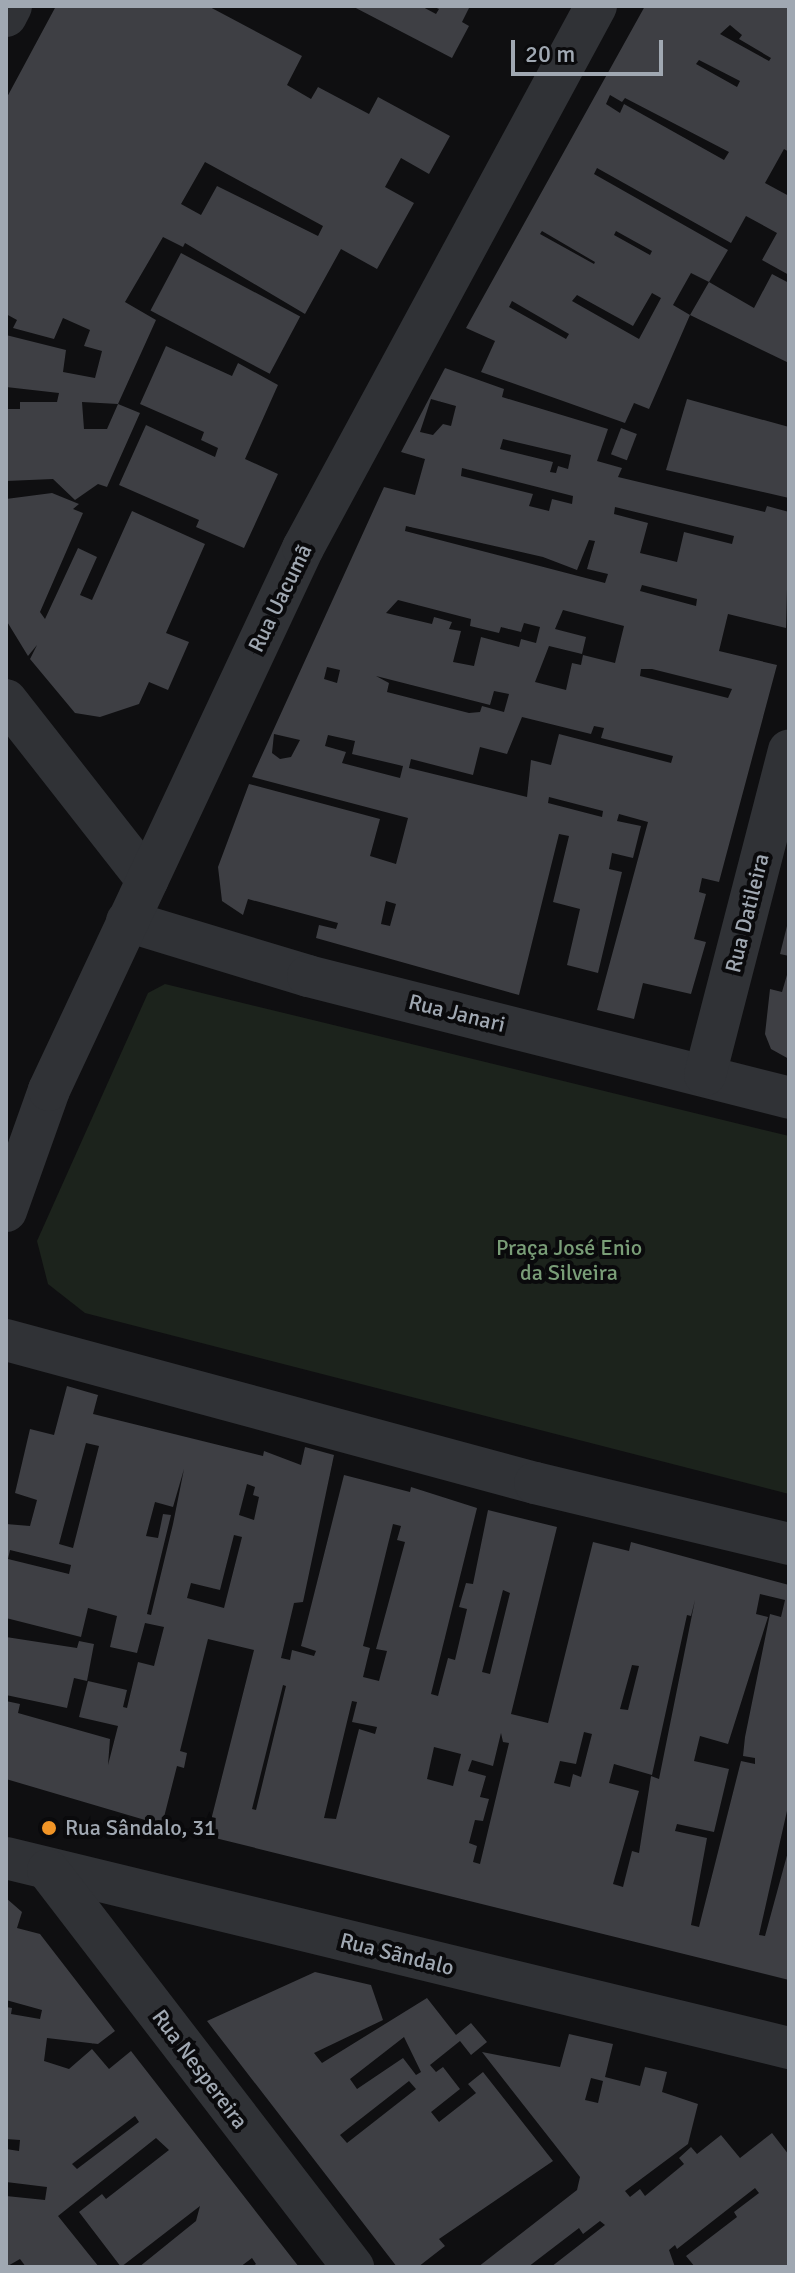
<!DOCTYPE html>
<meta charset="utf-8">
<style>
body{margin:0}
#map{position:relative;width:795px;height:2273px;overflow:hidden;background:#0f0f11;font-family:Signika,sans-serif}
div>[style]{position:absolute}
.green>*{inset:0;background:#1c231c}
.building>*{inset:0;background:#3e3f44;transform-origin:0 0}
.street>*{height:42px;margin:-21px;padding:0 21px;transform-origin:21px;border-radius:21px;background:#303236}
.dots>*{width:22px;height:22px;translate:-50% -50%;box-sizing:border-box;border:4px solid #0a0a0c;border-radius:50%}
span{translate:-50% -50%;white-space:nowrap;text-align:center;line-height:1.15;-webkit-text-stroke:8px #0a0a0c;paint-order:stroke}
.street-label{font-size:22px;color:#a0a8b2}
.park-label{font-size:22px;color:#799d77}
.poi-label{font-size:22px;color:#a0a8b2}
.left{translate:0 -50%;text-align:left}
.frame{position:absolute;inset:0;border:8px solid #a0a8b2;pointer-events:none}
.scale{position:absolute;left:511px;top:40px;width:152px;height:36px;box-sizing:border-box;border:4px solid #a0a8b2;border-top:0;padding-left:10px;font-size:24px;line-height:28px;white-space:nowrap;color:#a0a8b2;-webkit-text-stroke:6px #0a0a0c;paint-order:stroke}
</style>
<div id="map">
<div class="green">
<div style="clip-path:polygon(165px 984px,789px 1136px,789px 1494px,85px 1313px,48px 1284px,37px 1241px,148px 993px)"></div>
</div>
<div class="building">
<div style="clip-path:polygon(evenodd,56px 6px,208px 6px,302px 56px,287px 85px,311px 99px,318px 87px,369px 114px,378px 97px,450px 136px,429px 174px,401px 158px,385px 187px,414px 203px,377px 269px,341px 249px,305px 314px,185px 243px,183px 247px,163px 237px,125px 302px,156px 320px,118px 404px,140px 413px,107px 487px,98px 484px,75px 500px,53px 479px,6px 481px,6px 409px,20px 409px,20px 402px,57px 402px,59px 393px,6px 387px,6px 335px,66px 350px,63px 372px,95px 378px,102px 351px,84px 346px,90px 330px,63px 318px,54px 339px,13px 328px,17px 320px,6px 314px,6px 99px,56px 6px,205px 162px,323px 226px,318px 236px,217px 186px,201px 215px,181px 204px,205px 162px,56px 6px,82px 402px,118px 404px,107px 429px,84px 429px,82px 402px)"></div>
<div style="clip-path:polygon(352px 6px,421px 6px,436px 14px,439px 9px,432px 6px,470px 6px,462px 22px,469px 26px,452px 58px)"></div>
<div style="clip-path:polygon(evenodd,645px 6px,789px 6px,789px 152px,784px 149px,765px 183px,789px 196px,789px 275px,762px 260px,777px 233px,746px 216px,731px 243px,597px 168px,594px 174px,728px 250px,709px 282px,691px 273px,673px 305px,690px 315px,709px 282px,754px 308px,772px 274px,789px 283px,789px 363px,690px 315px,649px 409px,634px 403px,625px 423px,481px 372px,495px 341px,466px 328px,645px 6px,730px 25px,742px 35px,739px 39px,771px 58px,769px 61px,720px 34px,730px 25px,645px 6px,699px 60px,740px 81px,737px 87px,696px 64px,699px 60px,645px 6px,610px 95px,622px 102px,625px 98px,729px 152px,724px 160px,624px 104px,620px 113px,606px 104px,610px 95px,645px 6px,542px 231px,595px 262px,594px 264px,540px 234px,542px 231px,645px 6px,616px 231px,652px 251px,650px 255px,614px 235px,616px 231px,645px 6px,652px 293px,661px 298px,639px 339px,572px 301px,577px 295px,633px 326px,652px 293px,645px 6px,512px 301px,569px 334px,566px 339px,509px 307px,512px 301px)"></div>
<div style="left:181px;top:253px;width:135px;height:65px;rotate:28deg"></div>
<div style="clip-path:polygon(166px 346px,232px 376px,238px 363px,278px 385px,245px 459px,278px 474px,244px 548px,196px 527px,199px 520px,119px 485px,146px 425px,215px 457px,218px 448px,201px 440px,204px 432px,140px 404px)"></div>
<div style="clip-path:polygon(evenodd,445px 368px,504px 389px,502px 397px,608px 429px,597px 461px,622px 468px,618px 477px,765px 512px,767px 506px,789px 512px,786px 628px,728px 614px,719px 651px,777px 665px,719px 882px,702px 878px,699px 892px,706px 894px,694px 939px,706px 942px,691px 994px,643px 983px,634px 1019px,597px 1010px,648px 822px,619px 814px,617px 821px,641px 826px,633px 858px,612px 853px,609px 869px,622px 872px,598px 973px,567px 965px,580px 909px,553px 902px,569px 836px,559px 834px,519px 995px,316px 938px,319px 925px,336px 929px,338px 923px,248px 899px,243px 915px,222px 901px,218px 867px,249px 784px,380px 819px,370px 856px,396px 864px,408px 818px,252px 777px,384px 487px,415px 495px,425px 459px,401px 452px,445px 368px,431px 399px,456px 406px,451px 426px,443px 424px,433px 435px,420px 432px,431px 399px,445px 368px,503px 439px,571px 455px,568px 469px,558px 466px,556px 473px,550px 472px,553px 462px,500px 449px,503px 439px,445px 368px,462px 468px,573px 496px,572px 504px,552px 499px,549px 511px,529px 506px,533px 494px,461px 476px,462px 468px,445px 368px,615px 507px,734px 536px,732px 544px,684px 532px,677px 562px,640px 553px,648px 523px,614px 514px,615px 507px,445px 368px,406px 526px,543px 557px,577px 570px,589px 540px,595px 541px,587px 569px,608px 574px,605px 583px,405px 531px,406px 526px,445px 368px,642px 585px,697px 599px,696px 606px,640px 591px,642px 585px,445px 368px,398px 600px,471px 619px,470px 626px,499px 633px,501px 627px,521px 632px,524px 623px,540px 627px,536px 643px,521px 639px,519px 647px,481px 637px,474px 666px,453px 662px,461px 631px,449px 629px,452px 622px,434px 617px,432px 624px,386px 613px,398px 600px,445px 368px,563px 610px,624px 626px,615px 663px,583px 655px,581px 665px,572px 663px,566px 690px,535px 682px,549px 646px,582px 654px,586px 637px,555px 629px,563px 610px,445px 368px,327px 667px,340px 670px,337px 683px,324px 679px,327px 667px,445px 368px,641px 669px,652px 669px,732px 689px,728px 698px,640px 676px,641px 669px,445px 368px,376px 676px,490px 705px,494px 691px,509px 694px,504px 712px,482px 706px,480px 712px,469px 713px,387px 692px,389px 683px,376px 676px,445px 368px,522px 717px,591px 734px,594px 726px,604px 728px,601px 738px,673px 756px,671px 763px,559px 734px,551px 765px,531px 760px,527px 797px,409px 768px,411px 759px,473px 775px,480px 747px,507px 754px,522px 717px,445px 368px,274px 734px,300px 740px,291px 757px,280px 759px,272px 753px,274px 734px,445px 368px,328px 735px,355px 741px,352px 754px,403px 766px,400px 778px,342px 763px,346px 752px,325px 746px,328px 735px,445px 368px,549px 797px,603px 811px,602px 817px,548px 803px,549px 797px,445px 368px,386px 901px,396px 904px,390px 926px,381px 924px,386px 901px)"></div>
<div style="clip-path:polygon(687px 399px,789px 427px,789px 498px,666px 470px)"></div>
<div style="left:621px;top:428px;width:17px;height:28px;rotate:21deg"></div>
<div style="clip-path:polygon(52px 493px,79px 504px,73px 509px,83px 513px,40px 612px,45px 619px,78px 548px,97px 557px,80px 595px,92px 600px,132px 511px,205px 544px,166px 633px,189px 642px,168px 690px,149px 682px,139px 704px,100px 717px,75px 713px,30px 659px,37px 645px,28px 656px,6px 620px,6px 499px)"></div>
<div style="clip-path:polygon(788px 922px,789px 922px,789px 956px,780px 954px)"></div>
<div style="clip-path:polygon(789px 968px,789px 1059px,771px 1049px,765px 1034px,770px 989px,782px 992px)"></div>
<div style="clip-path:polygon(evenodd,67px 1386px,98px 1395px,93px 1414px,263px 1456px,264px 1451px,301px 1465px,305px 1447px,334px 1455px,303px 1602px,294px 1603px,281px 1658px,290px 1660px,292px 1650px,314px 1656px,316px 1651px,301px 1646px,344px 1475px,410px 1492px,411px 1487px,477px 1508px,431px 1694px,438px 1696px,448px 1658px,455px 1660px,467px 1609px,459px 1607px,466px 1583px,473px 1584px,488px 1510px,557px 1527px,511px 1714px,548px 1723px,593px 1542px,629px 1551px,631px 1542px,789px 1585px,789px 1802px,759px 1935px,765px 1936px,789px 1848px,789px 1980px,207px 1836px,254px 1650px,208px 1639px,180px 1751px,187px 1753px,184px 1768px,177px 1766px,162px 1825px,6px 1779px,6px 1701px,20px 1704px,18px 1713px,110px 1739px,108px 1765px,118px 1726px,79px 1717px,88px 1681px,127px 1690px,123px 1707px,127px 1708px,138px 1662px,154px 1666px,164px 1627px,145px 1623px,137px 1653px,110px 1647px,117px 1616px,88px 1608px,81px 1637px,6px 1618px,6px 1524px,30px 1526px,37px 1500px,15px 1493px,30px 1429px,54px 1435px,67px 1386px,86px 1443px,99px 1446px,73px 1548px,59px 1544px,86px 1443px,67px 1386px,184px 1469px,173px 1524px,151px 1615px,147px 1614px,171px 1515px,163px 1514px,158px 1538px,146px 1536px,155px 1502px,173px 1507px,184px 1469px,67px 1386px,247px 1484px,255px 1487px,253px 1495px,259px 1497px,254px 1520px,239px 1515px,247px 1484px,67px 1386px,393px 1524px,401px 1526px,397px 1540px,405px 1542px,376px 1649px,387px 1651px,379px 1681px,363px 1677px,370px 1648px,363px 1646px,393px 1524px,67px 1386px,234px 1535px,242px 1537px,224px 1608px,187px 1598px,191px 1583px,220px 1590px,234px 1535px,67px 1386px,10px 1550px,71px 1565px,69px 1574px,8px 1559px,10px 1550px,67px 1386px,503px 1590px,510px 1593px,490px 1674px,482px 1672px,503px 1590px,67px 1386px,760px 1594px,785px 1600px,781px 1617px,770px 1614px,745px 1737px,743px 1756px,755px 1758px,755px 1764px,741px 1761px,699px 1927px,691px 1925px,707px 1838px,675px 1831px,677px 1824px,714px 1832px,729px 1769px,694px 1761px,700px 1736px,728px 1744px,768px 1617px,756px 1614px,760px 1594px,67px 1386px,695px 1600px,659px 1779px,651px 1776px,639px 1853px,632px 1851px,623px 1887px,613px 1884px,639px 1791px,609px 1783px,614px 1764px,652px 1775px,687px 1615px,691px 1616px,695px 1600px,67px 1386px,632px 1665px,639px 1666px,628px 1710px,620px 1709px,632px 1665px,67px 1386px,283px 1685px,286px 1686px,256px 1810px,252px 1809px,283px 1685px,67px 1386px,352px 1701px,357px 1702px,352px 1722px,377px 1727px,375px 1734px,359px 1729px,336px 1819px,324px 1818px,352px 1701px,67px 1386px,584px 1732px,592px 1734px,581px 1777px,573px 1774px,570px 1787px,554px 1783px,560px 1761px,576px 1764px,584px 1732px,67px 1386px,501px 1733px,503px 1742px,509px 1743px,480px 1864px,473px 1862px,477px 1846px,469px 1843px,475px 1820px,483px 1821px,489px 1799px,480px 1797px,486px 1776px,468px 1771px,472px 1760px,493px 1766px,501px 1733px,67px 1386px,434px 1747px,461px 1754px,453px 1786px,427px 1779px,434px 1747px)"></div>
<div style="clip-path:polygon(6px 1637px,77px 1648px,79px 1641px,94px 1644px,87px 1681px,74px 1678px,67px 1708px,6px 1695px)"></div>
<div style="clip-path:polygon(evenodd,6px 1898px,22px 1912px,17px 1928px,40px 1934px,115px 2031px,98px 2044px,47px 2038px,44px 2061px,69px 2069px,92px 2049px,109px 2069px,131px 2051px,299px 2267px,252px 2267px,256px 2264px,252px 2258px,240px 2267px,139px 2267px,196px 2221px,200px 2206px,121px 2267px,79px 2212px,102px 2194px,106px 2199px,169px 2150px,156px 2138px,58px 2216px,99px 2267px,26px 2267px,20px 2259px,6px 2267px,6px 2196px,45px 2200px,47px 2187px,6px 2182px,6px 2149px,19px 2151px,20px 2140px,6px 2139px,6px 2007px,12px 2008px,11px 2014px,40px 2019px,42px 2010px,6px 2000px,6px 1898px,135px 2116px,139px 2122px,77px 2169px,72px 2164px,135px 2116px)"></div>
<div style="clip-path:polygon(evenodd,315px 1972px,371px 1985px,383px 2020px,314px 2053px,322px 2063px,427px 1998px,456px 2035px,471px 2023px,487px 2042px,471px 2055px,460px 2041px,430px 2065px,436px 2072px,443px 2067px,460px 2089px,431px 2112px,439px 2122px,476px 2093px,468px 2084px,483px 2072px,553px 2161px,439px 2239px,445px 2246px,418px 2267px,397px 2267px,207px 2021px,315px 1972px,404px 2037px,421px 2072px,416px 2075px,403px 2058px,357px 2089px,350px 2079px,404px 2037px,315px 1972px,409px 2081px,416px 2089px,347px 2143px,340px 2135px,409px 2081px)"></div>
<div style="clip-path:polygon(evenodd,569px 2034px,613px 2044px,605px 2077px,640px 2086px,645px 2067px,667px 2072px,662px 2092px,698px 2104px,688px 2144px,625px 2191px,630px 2197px,640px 2189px,645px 2196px,684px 2164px,679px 2158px,691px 2147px,697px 2154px,721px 2135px,740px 2158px,772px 2133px,789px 2155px,789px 2267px,695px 2267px,686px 2256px,737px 2217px,734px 2212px,759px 2193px,755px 2188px,677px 2249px,675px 2245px,669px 2250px,675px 2267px,551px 2267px,605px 2225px,600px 2221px,583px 2234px,579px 2228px,528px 2267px,478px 2267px,577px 2190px,580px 2177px,482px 2052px,560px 2067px,569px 2034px,591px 2078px,603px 2081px,598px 2103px,585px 2100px,591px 2078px)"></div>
</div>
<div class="street">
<div style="left:6px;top:16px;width:11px;rotate:-63deg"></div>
<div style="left:6px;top:700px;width:229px;rotate:51.9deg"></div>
<div style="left:127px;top:921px;width:189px;rotate:16.9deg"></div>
<div style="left:308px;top:976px;width:496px;rotate:14.2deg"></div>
<div style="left:705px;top:1075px;width:335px;rotate:-75.5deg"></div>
<div style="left:6px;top:1211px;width:128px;rotate:-70.4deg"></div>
<div style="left:49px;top:1090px;width:599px;rotate:-64.89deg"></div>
<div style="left:303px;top:548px;width:616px;rotate:-61.6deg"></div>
<div style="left:6px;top:1340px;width:548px;rotate:15.13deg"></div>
<div style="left:535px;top:1483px;width:261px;rotate:13.5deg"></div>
<div style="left:6px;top:1858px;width:806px;rotate:13.64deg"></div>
<div style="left:48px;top:1870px;width:501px;rotate:52.47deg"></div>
</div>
<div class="dots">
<div style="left:49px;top:1828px;background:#f19527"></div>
</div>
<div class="street-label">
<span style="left:280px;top:598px;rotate:-64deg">Rua Uacumã</span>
<span style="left:747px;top:913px;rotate:-76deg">Rua Datileira</span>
<span style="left:457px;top:1013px;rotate:14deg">Rua Janari</span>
<span style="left:397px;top:1954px;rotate:14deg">Rua Sãndalo</span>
<span style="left:200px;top:2069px;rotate:53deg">Rua Nespereira</span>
</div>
<div class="park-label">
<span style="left:569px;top:1260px">Praça José Enio<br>da Silveira</span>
</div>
<div class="poi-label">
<span class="left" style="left:65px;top:1828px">Rua Sândalo, 31</span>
</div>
<div class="frame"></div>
<div class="scale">20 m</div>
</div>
